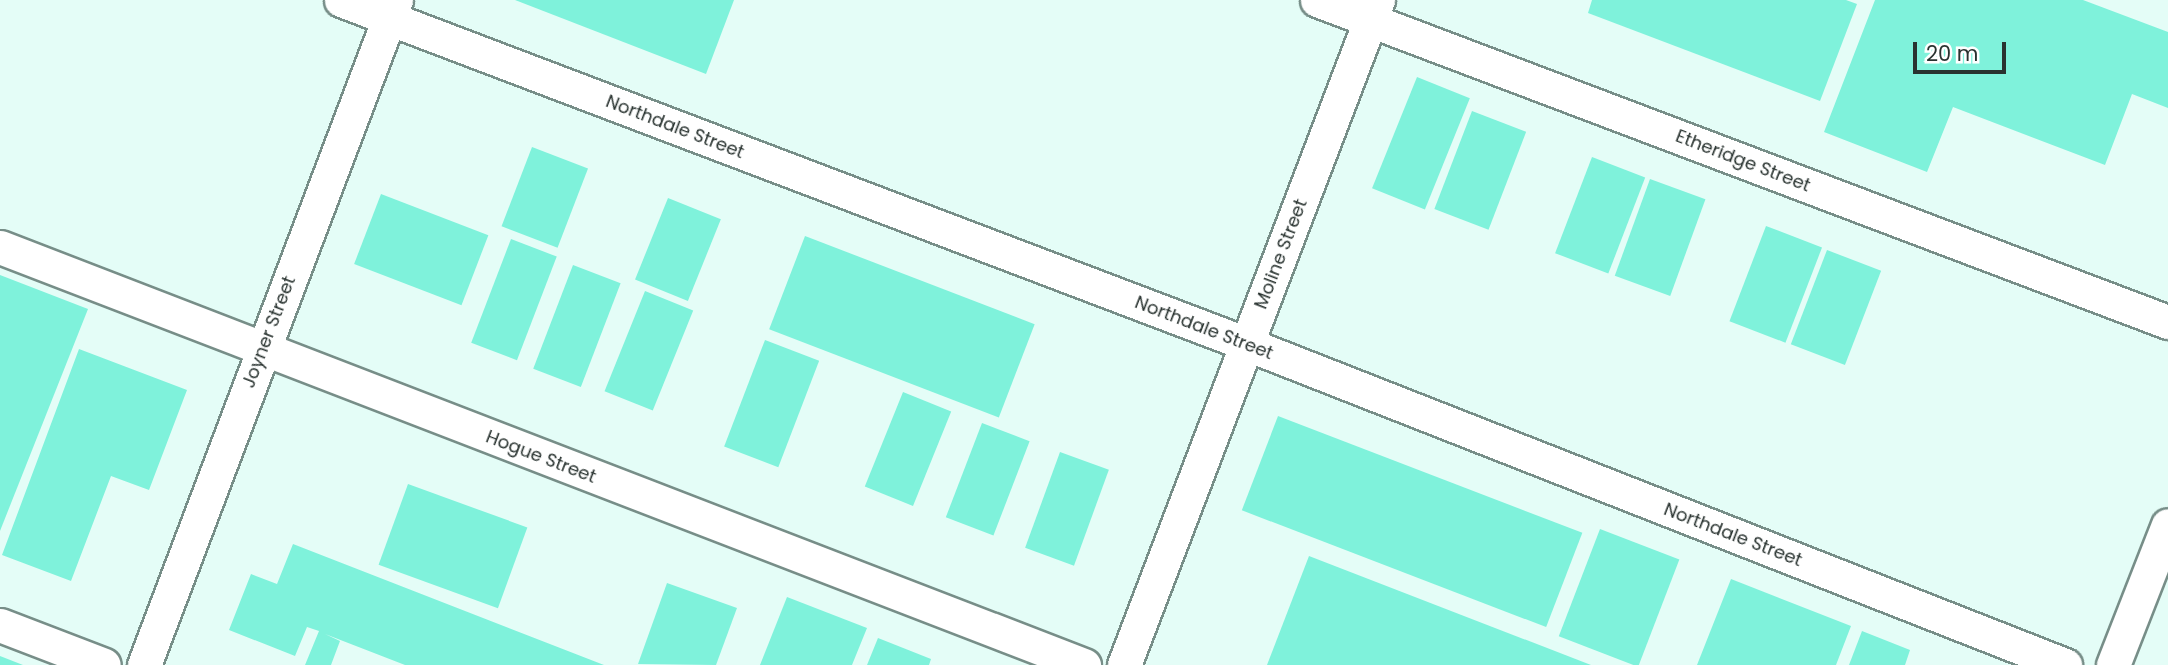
<!DOCTYPE html>
<style>
body{margin:0}
#map{position:relative;width:2168px;height:665px;overflow:hidden;background:#e4fdf7;font-family:Poppins,sans-serif}
div>[style]{position:absolute}
.building>*{inset:0;background:#7ff2db;transform-origin:0 0}
.roads{filter:drop-shadow(2px 0 #778e88) drop-shadow(-2px 0 #778e88) drop-shadow(0 2px #778e88) drop-shadow(0 -2px #778e88)}
.street>*{height:33px;margin:-16.5px;padding:0 16.5px;transform-origin:16.5px;border-radius:16.5px;background:#fff}
span{translate:-50% -50%;white-space:nowrap;text-align:center;line-height:1.15;-webkit-text-stroke:6px #fff;paint-order:stroke}
.street-label{font-size:18px;color:#293330}
.scale{position:absolute;left:1913px;top:42px;width:93px;height:32px;box-sizing:border-box;border:4px solid #293330;border-top:0;padding-left:9px;font-size:21px;line-height:24px;white-space:nowrap;color:#293330;-webkit-text-stroke:5px #fff;paint-order:stroke}
</style>
<div id="map">
<div class="building">
<div style="clip-path:polygon(515px 0,734px 0,706px 74px)"></div>
<div style="clip-path:polygon(1592px 0,1846px 0,1857px 4px,1820px 101px,1588px 13px)"></div>
<div style="clip-path:polygon(1875px 0,2083px 0,2168px 32px,2168px 108px,2132px 94px,2105px 165px,1953px 107px,1927px 172px,1824px 132px)"></div>
<div style="left:1417px;top:77px;width:57px;height:120px;rotate:22deg"></div>
<div style="left:1472px;top:111px;width:58px;height:105px;rotate:21deg"></div>
<div style="left:532px;top:147px;width:60px;height:85px;rotate:21deg"></div>
<div style="left:1592px;top:157px;width:57px;height:103px;rotate:21deg"></div>
<div style="left:1650px;top:179px;width:59px;height:103px;rotate:20deg"></div>
<div style="left:381px;top:194px;width:115px;height:75px;rotate:21deg"></div>
<div style="left:668px;top:198px;width:57px;height:88px;rotate:22deg"></div>
<div style="left:1766px;top:226px;width:60px;height:102px;rotate:21deg"></div>
<div style="left:805px;top:236px;width:246px;height:100px;rotate:21deg"></div>
<div style="left:511px;top:239px;width:49px;height:111px;rotate:21deg"></div>
<div style="left:1827px;top:250px;width:58px;height:101px;rotate:21deg"></div>
<div style="left:573px;top:265px;width:51px;height:111px;rotate:21deg"></div>
<div style="clip-path:polygon(0 275px,88px 309px,0 531px)"></div>
<div style="left:645px;top:291px;width:52px;height:108px;rotate:22deg"></div>
<div style="left:765px;top:340px;width:58px;height:114px;rotate:21deg"></div>
<div style="clip-path:polygon(79px 349px,187px 390px,149px 490px,111px 476px,71px 581px,2px 555px)"></div>
<div style="left:903px;top:392px;width:52px;height:102px;rotate:22deg"></div>
<div style="left:1278px;top:416px;width:326px;height:101px;rotate:21deg"></div>
<div style="left:982px;top:423px;width:51px;height:101px;rotate:21deg"></div>
<div style="left:1060px;top:452px;width:52px;height:102px;rotate:20deg"></div>
<div style="left:408px;top:484px;width:127px;height:86px;rotate:20deg"></div>
<div style="left:1600px;top:529px;width:85px;height:115px;rotate:21deg"></div>
<div style="clip-path:polygon(293px 544px,604px 665px,405px 665px,325px 634px,340px 641px,331px 665px,305px 665px,319px 631px,307px 627px,295px 656px,229px 630px,251px 574px,277px 584px)"></div>
<div style="clip-path:polygon(1309px 556px,1591px 665px,1267px 665px)"></div>
<div style="clip-path:polygon(1731px 579px,1851px 626px,1836px 665px,1697px 665px)"></div>
<div style="clip-path:polygon(667px 583px,737px 608px,716px 665px,638px 664px)"></div>
<div style="clip-path:polygon(787px 597px,867px 628px,852px 665px,760px 665px)"></div>
<div style="clip-path:polygon(1862px 631px,1910px 650px,1905px 665px,1849px 665px)"></div>
<div style="clip-path:polygon(878px 638px,931px 659px,929px 665px,867px 665px)"></div>
<div style="clip-path:polygon(0 656px,23px 665px,0 665px)"></div>
</div>
<div class="roads">
<div class="street">
<div style="left:341px;top:0;width:969px;rotate:20.79deg"></div>
<div style="left:1247px;top:344px;width:879px;rotate:21.43deg"></div>
<div style="left:1317px;top:0;width:910px;rotate:20.73deg"></div>
<div style="left:0;top:247px;width:1162px;rotate:21.09deg"></div>
<div style="left:0;top:625px;width:111px;rotate:21deg"></div>
<div style="left:144px;top:665px;width:711px;rotate:-69.25deg"></div>
<div style="left:1124px;top:665px;width:712px;rotate:-69.1deg"></div>
<div style="left:2113px;top:665px;width:150px;rotate:-68.6deg"></div>
</div>
</div>
<div class="street-label">
<span style="left:675px;top:127px;rotate:21deg">Northdale Street</span>
<span style="left:1743px;top:161px;rotate:21deg">Etheridge Street</span>
<span style="left:1281px;top:254px;rotate:-69deg">Moline Street</span>
<span style="left:1204px;top:328px;rotate:21deg">Northdale Street</span>
<span style="left:269px;top:332px;rotate:-69deg">Joyner Street</span>
<span style="left:541px;top:457px;rotate:21deg">Hogue Street</span>
<span style="left:1733px;top:535px;rotate:21deg">Northdale Street</span>
</div>
<div class="scale">20 m</div>
</div>
